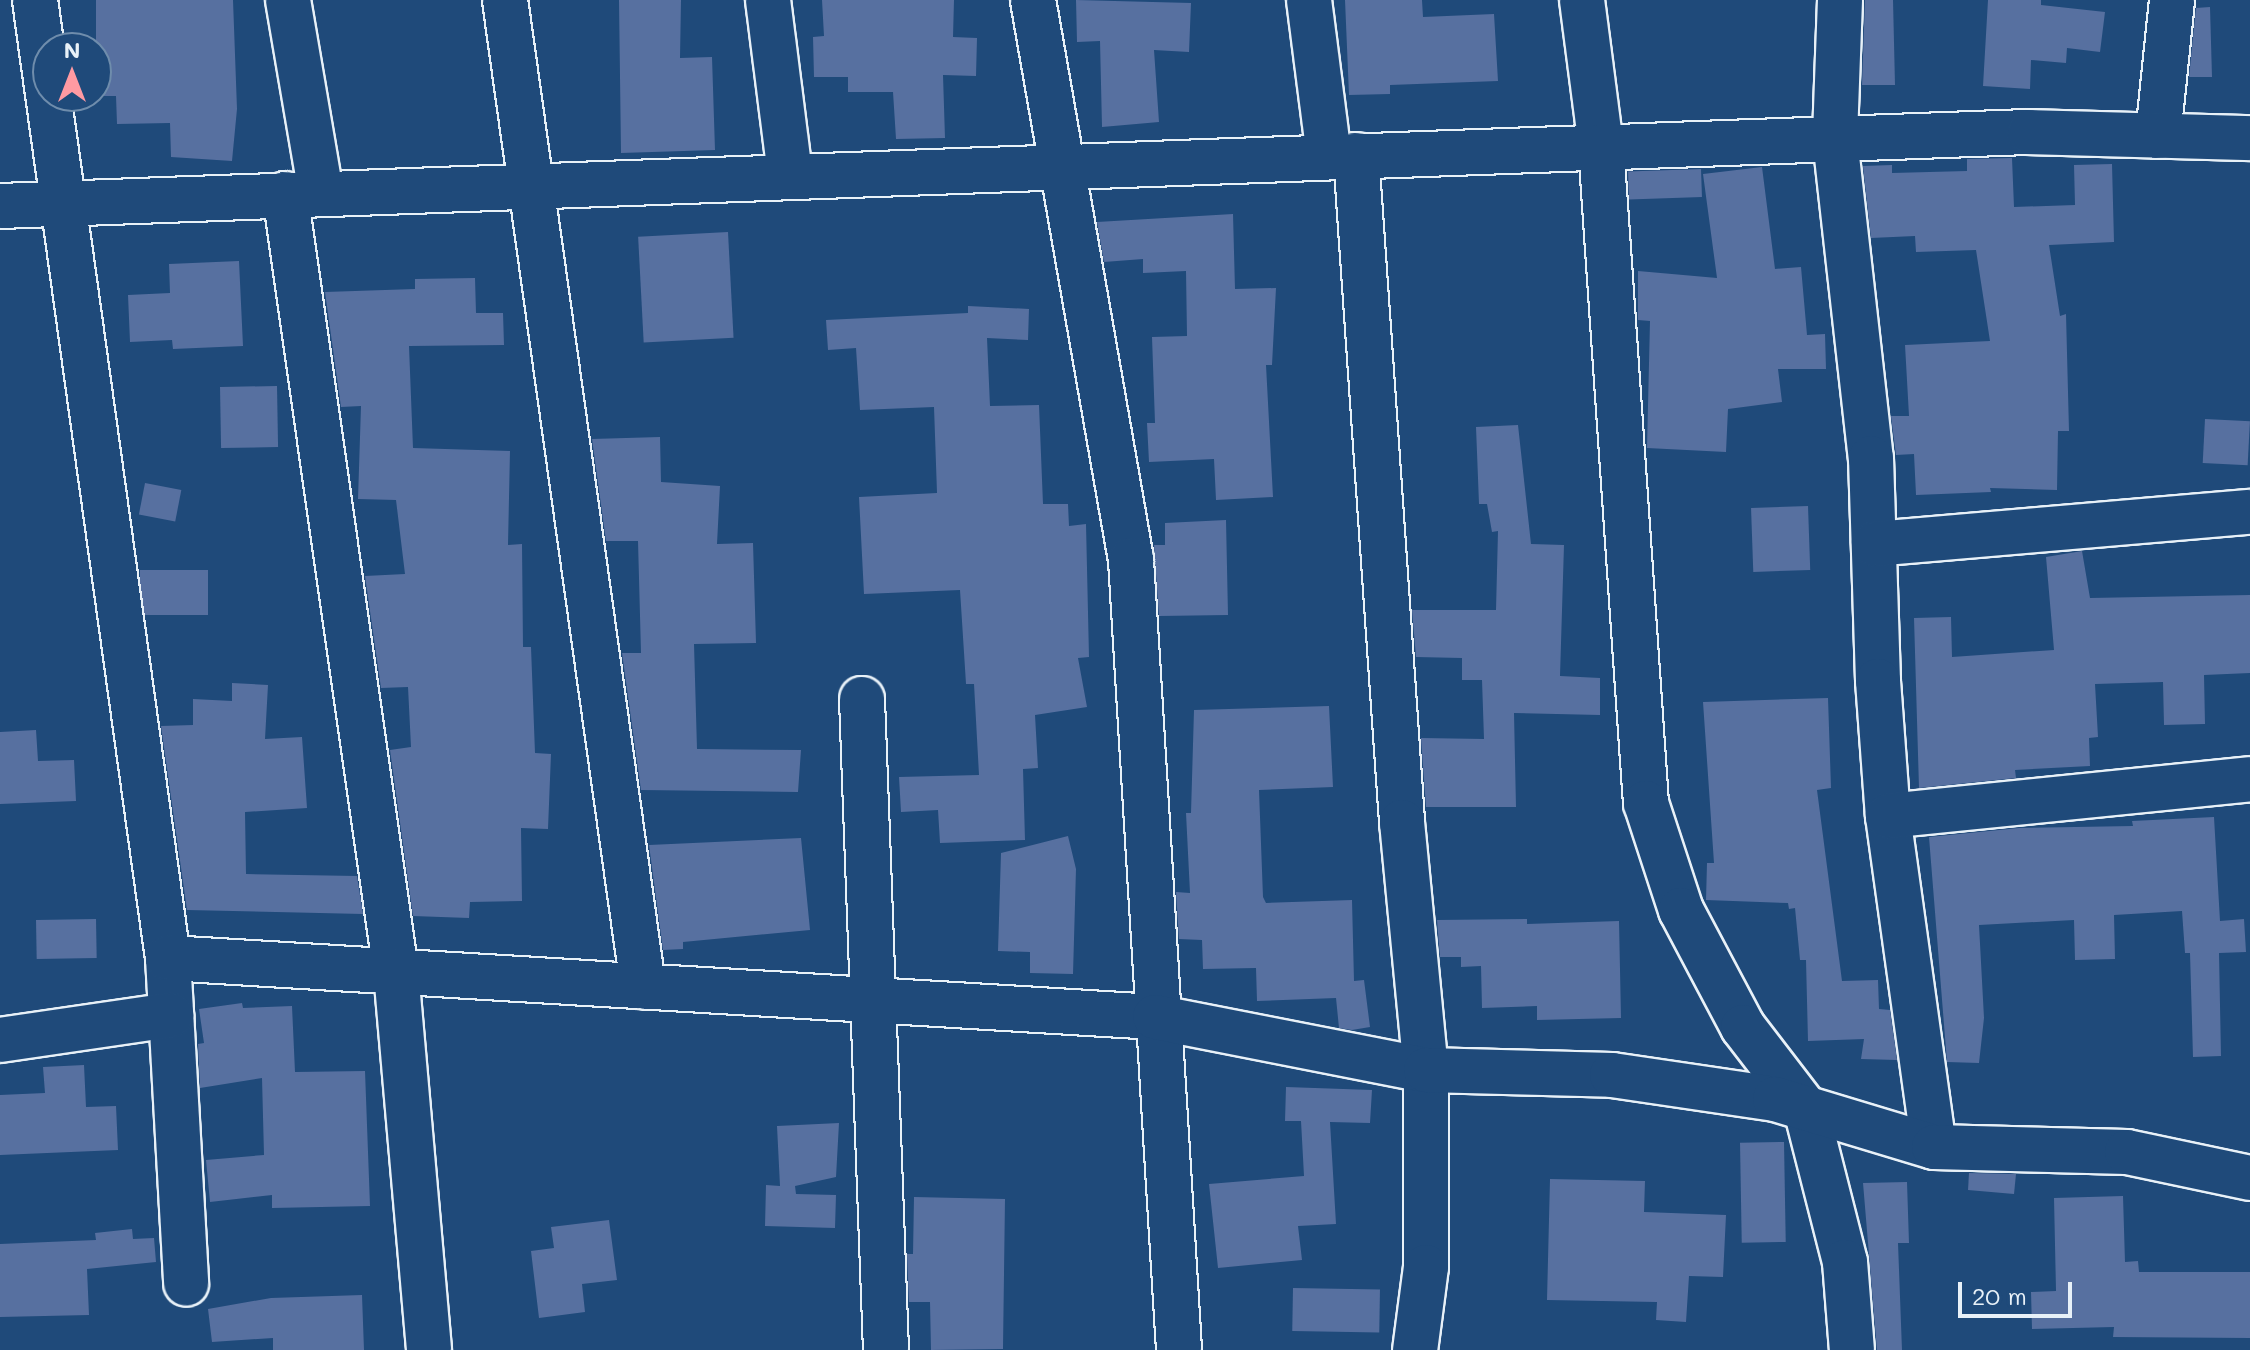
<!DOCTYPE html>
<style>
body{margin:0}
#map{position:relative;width:2250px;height:1350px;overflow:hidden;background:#1f4a7a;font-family:Mali,sans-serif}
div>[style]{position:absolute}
.building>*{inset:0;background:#5770a0;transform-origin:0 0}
.roads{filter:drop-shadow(2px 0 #e8f1f8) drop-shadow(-2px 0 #e8f1f8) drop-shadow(0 2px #e8f1f8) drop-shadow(0 -2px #e8f1f8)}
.minor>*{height:44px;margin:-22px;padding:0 22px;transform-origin:22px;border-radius:22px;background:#1f4a7a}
span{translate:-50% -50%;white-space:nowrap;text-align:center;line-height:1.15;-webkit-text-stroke:8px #1f4a7a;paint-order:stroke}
.north{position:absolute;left:32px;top:32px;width:80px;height:80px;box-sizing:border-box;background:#1f4a7a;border:2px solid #6f8dac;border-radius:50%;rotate:0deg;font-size:22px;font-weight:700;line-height:32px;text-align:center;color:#e8f1f8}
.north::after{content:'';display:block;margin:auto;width:28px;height:36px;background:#ff9aa2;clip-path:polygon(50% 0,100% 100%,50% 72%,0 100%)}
.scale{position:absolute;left:1958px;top:1282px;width:114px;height:36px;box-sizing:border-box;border:4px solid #e8f1f8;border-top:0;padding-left:10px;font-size:24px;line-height:28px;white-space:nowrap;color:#e8f1f8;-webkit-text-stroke:6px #1f4a7a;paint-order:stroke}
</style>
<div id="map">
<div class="building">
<div style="clip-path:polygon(96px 0,233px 0,237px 109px,232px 161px,171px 157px,170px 123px,117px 124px,116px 96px,96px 96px)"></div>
<div style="clip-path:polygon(619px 0,681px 0,680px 58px,712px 57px,715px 150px,621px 153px)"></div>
<div style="clip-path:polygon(822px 0,954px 0,953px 37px,977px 38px,976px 76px,943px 75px,945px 138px,896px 139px,893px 92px,848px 92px,848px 77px,814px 77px,813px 37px,824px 36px)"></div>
<div style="clip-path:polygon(1076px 0,1191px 3px,1189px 52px,1154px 50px,1159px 122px,1102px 127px,1100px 41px,1077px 42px)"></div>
<div style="clip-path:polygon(1345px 0,1422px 0,1423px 17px,1494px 14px,1498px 81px,1390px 85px,1390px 94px,1349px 95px)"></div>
<div style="clip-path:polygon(1865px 0,1893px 0,1895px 85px,1862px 85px)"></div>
<div style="clip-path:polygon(1988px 0,2041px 0,2041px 5px,2105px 12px,2100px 52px,2067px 48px,2066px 63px,2031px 60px,2030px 89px,1983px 86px)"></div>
<div style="clip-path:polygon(2210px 7px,2212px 77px,2189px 77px,2196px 8px)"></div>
<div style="clip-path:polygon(2012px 158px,2014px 207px,2075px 205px,2074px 165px,2112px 164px,2114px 242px,2049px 245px,2060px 316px,2066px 314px,2069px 431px,2058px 431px,2057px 490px,1990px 488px,1991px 492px,1916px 495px,1914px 454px,1896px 455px,1891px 416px,1909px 416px,1905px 345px,1990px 341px,1976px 250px,1916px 252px,1915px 236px,1871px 238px,1863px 166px,1892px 165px,1892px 173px,1967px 171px,1967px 159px)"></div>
<div style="clip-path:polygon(1762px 167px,1775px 269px,1801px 267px,1807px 335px,1825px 334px,1826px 369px,1778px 369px,1782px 402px,1728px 409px,1726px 452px,1647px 448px,1650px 321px,1638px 320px,1638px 271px,1717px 278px,1703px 174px)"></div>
<div style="left:1701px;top:169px;width:28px;height:73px;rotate:88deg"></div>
<div style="clip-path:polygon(1233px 214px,1235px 289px,1276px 288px,1272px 365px,1266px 365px,1273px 497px,1216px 500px,1214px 459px,1149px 462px,1147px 423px,1155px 423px,1152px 337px,1187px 336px,1186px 271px,1143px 273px,1143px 259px,1104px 262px,1097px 222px)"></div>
<div style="left:728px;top:232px;width:106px;height:90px;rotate:87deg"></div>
<div style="clip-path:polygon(239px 261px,243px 346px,173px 349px,172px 340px,130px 342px,128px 295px,170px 293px,169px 264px)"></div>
<div style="clip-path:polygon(475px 278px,476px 313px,503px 313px,504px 345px,409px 346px,413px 448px,510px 451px,508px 545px,522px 544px,523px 647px,531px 647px,535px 753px,551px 754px,548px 829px,521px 828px,522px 901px,470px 902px,469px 918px,413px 916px,390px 750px,411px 747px,408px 687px,381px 688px,365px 576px,405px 574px,396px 500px,358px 499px,361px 406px,341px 407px,325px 292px,415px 289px,415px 279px)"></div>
<div style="clip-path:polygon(968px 306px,1029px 309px,1028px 340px,987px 338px,990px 406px,1039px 405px,1043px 504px,1068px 504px,1069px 526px,1086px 524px,1089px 657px,1078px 658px,1087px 707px,1035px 715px,1038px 768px,1023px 769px,1025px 840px,940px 843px,938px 810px,901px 812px,899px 777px,979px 775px,974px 684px,966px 684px,960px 590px,864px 594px,859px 497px,937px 493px,934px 407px,860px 410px,856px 348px,828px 350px,826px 320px,968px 313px)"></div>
<div style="left:277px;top:386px;width:61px;height:57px;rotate:89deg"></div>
<div style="left:2205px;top:419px;width:45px;height:44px;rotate:3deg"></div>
<div style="clip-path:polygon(1518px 425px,1531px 544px,1564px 545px,1560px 676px,1600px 678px,1600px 715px,1514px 713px,1516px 807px,1426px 807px,1421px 738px,1484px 739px,1482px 680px,1462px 680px,1462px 658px,1416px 657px,1412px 610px,1496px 610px,1498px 531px,1492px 532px,1487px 504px,1479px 504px,1476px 427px)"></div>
<div style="clip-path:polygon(660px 437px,661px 482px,720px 486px,717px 544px,753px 543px,756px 643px,694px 644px,697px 749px,801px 750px,798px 792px,641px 790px,622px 653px,641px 653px,638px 541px,606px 541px,592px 439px)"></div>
<div style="left:145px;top:483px;width:37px;height:32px;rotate:11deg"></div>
<div style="left:1808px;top:506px;width:64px;height:57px;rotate:88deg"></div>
<div style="clip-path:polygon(1226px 520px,1228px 615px,1159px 616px,1154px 545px,1165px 545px,1165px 523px)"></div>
<div style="clip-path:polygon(2082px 551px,2090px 598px,2250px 595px,2250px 673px,2204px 675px,2205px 724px,2164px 725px,2163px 682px,2095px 684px,2098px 737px,2089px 738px,2090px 766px,2015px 770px,2016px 778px,1919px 788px,1914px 618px,1951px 617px,1952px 657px,2054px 650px,2046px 557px)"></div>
<div style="left:208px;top:570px;width:45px;height:68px;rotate:90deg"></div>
<div style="clip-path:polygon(232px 683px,268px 685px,265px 739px,302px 737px,307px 808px,245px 812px,246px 874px,357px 876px,363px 914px,187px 910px,161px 726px,193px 725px,193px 699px,232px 701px)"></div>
<div style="clip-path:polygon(1828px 698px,1831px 788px,1817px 790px,1842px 981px,1878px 980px,1879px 1009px,1890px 1010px,1897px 1060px,1861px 1059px,1864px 1039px,1808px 1041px,1806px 960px,1800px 960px,1795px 908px,1789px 909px,1788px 903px,1706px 900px,1707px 863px,1714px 863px,1703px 702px)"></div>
<div style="clip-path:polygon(1329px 706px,1333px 787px,1259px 790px,1263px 897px,1266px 903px,1352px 900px,1354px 981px,1364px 980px,1370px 1027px,1352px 1030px,1339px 1028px,1336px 998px,1257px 1001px,1256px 968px,1203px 969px,1202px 940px,1179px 939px,1176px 892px,1190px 893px,1186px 813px,1191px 813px,1194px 710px)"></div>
<div style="clip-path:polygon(36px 730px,38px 761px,74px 760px,76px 801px,0 804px,0 732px)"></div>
<div style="clip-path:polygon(2214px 817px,2220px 921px,2244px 919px,2246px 952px,2219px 953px,2221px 1056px,2193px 1057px,2190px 953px,2185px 953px,2182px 911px,2114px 915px,2115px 959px,2075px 960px,2074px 920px,1979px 925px,1984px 1018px,1979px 1063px,1947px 1062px,1929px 837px,2019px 828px,2133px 826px,2132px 821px)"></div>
<div style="clip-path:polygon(1068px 836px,1076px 869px,1073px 974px,1030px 973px,1030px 952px,998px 951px,1001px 853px)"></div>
<div style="clip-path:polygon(801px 838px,810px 930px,683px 942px,683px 949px,663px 950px,649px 845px)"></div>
<div style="left:96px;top:919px;width:39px;height:60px;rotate:89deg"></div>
<div style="clip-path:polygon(1527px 919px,1527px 924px,1619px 921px,1621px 1018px,1537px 1020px,1537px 1006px,1482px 1008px,1481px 966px,1461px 967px,1461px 957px,1440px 957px,1437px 920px)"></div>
<div style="clip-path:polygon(242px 1003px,243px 1008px,292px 1006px,295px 1072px,365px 1071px,370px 1206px,272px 1208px,272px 1195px,210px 1202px,206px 1160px,264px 1155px,262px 1078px,200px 1088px,198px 1044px,204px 1043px,199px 1009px)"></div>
<div style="clip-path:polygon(84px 1065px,86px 1107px,116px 1106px,118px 1150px,0 1155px,0 1095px,45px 1093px,43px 1067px)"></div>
<div style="clip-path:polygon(1286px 1087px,1372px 1090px,1370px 1123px,1330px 1122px,1336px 1224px,1298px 1226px,1302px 1260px,1218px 1268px,1209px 1184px,1304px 1176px,1301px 1121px,1285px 1121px)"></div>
<div style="clip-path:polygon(839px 1123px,836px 1177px,795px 1186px,796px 1194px,836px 1195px,835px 1228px,765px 1226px,766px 1185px,780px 1186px,777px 1126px)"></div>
<div style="left:1784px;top:1142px;width:100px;height:44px;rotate:89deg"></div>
<div style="clip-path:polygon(1969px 1173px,2016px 1174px,2014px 1194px,1968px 1190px)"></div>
<div style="clip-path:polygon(1550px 1179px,1645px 1181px,1644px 1212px,1726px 1215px,1723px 1277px,1689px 1276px,1686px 1322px,1656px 1320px,1657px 1302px,1547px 1300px)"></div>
<div style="clip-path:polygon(1907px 1182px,1909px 1243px,1898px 1243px,1902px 1350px,1877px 1350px,1863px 1183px)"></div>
<div style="clip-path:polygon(2123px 1196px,2125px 1262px,2138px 1261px,2139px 1272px,2250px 1272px,2250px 1338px,2113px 1337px,2114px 1327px,2032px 1329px,2031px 1292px,2056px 1291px,2054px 1198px)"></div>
<div style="clip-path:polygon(914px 1197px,1005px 1199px,1003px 1349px,931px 1350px,930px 1302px,909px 1302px,907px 1254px,913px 1254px)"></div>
<div style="clip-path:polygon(609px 1220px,617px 1280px,582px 1284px,585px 1312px,539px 1318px,531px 1251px,554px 1248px,551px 1227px)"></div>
<div style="clip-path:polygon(132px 1229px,133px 1239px,154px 1238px,156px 1262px,87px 1269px,89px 1315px,0 1317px,0 1244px,96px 1240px,95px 1233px)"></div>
<div style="left:1293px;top:1288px;width:87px;height:43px;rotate:1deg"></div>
<div style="clip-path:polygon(362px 1295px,364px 1350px,273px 1350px,273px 1338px,212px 1342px,208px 1309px,271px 1298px)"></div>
</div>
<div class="roads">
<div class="minor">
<div style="left:35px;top:0;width:967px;rotate:82.1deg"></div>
<div style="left:168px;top:958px;width:326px;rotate:86.8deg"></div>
<div style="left:288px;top:0;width:196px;rotate:80.3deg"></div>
<div style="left:505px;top:0;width:996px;rotate:82.03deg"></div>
<div style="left:768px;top:0;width:176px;rotate:82.8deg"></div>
<div style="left:1033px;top:0;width:569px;rotate:80.07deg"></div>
<div style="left:1131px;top:560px;width:791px;rotate:86.52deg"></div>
<div style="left:1309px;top:0;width:157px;rotate:82.7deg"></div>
<div style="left:1582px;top:0;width:148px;rotate:82.6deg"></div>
<div style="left:1601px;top:147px;width:658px;rotate:86.08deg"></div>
<div style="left:1646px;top:803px;width:113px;rotate:71.9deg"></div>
<div style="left:1681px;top:910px;width:132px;rotate:62.1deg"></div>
<div style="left:1743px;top:1027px;width:103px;rotate:52.5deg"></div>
<div style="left:1806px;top:1109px;width:158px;rotate:75.7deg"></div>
<div style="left:1845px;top:1262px;width:88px;rotate:85.5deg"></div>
<div style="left:1840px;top:0;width:139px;rotate:92.1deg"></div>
<div style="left:1835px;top:139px;width:321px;rotate:83.6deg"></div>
<div style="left:1871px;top:458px;width:223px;rotate:88.2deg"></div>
<div style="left:1878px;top:681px;width:135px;rotate:85.8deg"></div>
<div style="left:1888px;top:816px;width:334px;rotate:82.1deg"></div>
<div style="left:2158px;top:136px;width:137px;rotate:-84.1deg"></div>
<div style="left:1356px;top:155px;width:669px;rotate:86.05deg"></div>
<div style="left:1402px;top:822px;width:249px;rotate:84.5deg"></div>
<div style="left:1426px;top:1070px;width:197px;rotate:90deg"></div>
<div style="left:1426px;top:1267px;width:84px;rotate:97.5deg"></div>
<div style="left:285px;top:194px;width:786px;rotate:81.88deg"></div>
<div style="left:396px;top:972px;width:379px;rotate:85deg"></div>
<div style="left:0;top:206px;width:2031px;rotate:-2.09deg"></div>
<div style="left:2030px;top:132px;width:220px;rotate:1.6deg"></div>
<div style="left:1874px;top:544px;width:377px;rotate:-4.9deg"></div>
<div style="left:862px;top:699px;width:651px;rotate:87.89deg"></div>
<div style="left:1888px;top:816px;width:364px;rotate:-5.8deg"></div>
<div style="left:168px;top:958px;width:989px;rotate:3.42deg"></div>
<div style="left:1155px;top:1017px;width:276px;rotate:11.1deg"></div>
<div style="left:1426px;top:1070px;width:186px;rotate:1.5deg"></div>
<div style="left:1612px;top:1075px;width:165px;rotate:8.4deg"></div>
<div style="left:1775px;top:1099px;width:166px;rotate:16.8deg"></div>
<div style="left:1934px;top:1147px;width:193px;rotate:1.5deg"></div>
<div style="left:2127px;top:1152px;width:126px;rotate:11.9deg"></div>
<div style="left:0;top:1040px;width:173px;rotate:-8.3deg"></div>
</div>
</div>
<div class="north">N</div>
<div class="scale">20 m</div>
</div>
